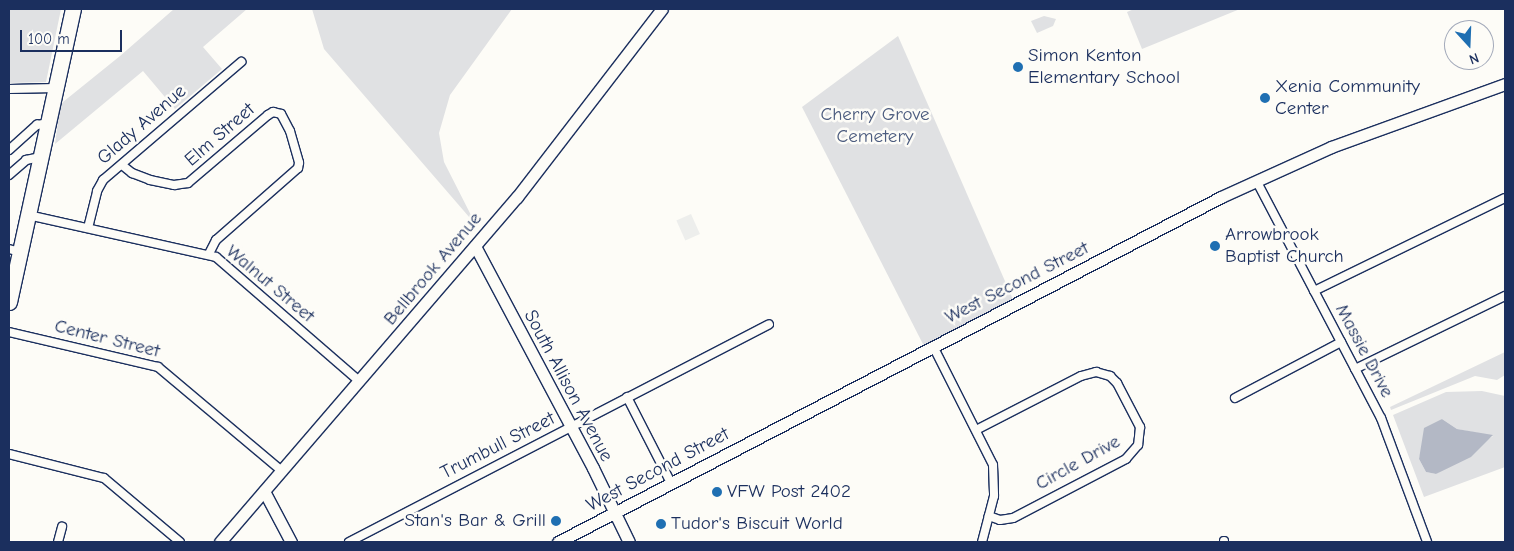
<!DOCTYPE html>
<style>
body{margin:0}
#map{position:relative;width:1514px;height:551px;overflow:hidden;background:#fdfcf7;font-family:"Comic Neue",sans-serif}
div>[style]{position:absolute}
.built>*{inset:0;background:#edeeec;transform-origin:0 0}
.green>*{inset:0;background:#e0e1e3}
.water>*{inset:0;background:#b3b8c5}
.roads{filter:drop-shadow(1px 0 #1b2f5e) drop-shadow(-1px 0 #1b2f5e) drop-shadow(0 1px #1b2f5e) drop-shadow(0 -1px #1b2f5e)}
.street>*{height:8px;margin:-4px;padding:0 4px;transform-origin:4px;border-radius:4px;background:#fdfcf7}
.secondary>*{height:11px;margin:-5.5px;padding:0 5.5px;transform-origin:5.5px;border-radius:5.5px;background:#fdfcf7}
.highway>*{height:15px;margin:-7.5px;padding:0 7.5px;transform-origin:7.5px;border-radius:7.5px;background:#fdfcf7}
.dots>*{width:14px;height:14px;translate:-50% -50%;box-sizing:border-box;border:2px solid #fdfcf7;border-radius:50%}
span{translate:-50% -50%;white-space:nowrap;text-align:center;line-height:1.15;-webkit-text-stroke:5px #fdfcf7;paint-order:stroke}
.poi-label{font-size:19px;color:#1b2f5e}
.left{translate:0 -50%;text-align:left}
.right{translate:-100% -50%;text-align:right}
.park-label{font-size:19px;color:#4c5c7f}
.street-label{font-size:19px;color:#1b2f5e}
.frame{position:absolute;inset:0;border:10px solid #1b2f5e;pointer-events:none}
.north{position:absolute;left:1444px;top:20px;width:50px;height:50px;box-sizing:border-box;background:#fdfcf7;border:1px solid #a3aaba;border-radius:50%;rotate:160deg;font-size:14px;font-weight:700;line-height:20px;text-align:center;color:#1b2f5e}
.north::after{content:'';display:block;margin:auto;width:18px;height:22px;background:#1f6fb2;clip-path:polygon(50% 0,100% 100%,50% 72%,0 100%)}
.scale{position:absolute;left:20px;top:30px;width:102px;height:22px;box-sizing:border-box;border:2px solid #1b2f5e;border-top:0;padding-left:6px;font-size:15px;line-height:18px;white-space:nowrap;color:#1b2f5e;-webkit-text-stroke:4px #fdfcf7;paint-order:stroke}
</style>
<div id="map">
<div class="built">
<div style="left:691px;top:214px;width:22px;height:16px;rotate:66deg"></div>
</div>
<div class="green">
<div style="clip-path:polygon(9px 9px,61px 9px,46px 82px,9px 83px)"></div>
<div style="clip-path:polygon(174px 9px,247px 9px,203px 47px,222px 69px,175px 109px,143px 71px,55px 144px,60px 107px,63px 102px,120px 56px)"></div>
<div style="clip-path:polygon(312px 9px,512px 9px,450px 95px,439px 133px,444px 162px,476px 225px,324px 49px)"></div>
<div style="clip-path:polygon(1134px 9px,1240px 9px,1142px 49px,1127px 12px)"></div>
<div style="clip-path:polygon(1044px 16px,1056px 19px,1053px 26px,1037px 33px,1031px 21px)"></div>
<div style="clip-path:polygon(898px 36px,1015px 304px,926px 350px,802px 107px)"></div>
<div style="clip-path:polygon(1505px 352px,1505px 375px,1497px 380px,1475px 376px,1391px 410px,1390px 407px)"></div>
<div style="clip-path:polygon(evenodd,1482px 391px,1505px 396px,1505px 467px,1424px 497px,1393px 415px,1446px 392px,1482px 391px,1442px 419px,1457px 429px,1493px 436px,1436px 474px,1426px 472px,1419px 459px,1422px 447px,1442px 419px)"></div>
</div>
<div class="water">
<div style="clip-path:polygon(1442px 419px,1457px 429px,1493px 435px,1471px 457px,1436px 474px,1426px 472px,1419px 459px,1424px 428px)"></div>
</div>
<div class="roads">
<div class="street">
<div style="left:9px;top:89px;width:47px;rotate:-1.2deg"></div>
<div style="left:9px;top:150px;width:38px;rotate:-42deg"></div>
<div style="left:37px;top:125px;width:11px;rotate:-10deg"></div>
<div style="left:122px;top:165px;width:13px;rotate:39deg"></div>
<div style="left:132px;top:173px;width:19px;rotate:21deg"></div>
<div style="left:150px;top:180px;width:25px;rotate:12deg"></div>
<div style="left:174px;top:185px;width:14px;rotate:-8deg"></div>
<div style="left:188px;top:183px;width:105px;rotate:-40.4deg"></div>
<div style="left:268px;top:115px;width:6px;rotate:-31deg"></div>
<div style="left:273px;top:112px;width:8px;rotate:14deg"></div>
<div style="left:281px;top:114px;width:19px;rotate:62deg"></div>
<div style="left:290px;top:131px;width:33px;rotate:74deg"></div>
<div style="left:299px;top:163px;width:5px;rotate:101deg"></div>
<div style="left:298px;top:168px;width:109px;rotate:138.7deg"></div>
<div style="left:216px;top:240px;width:16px;rotate:117deg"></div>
<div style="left:9px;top:175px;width:23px;rotate:-41deg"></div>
<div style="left:26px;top:160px;width:14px;rotate:-12deg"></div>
<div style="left:1257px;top:182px;width:267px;rotate:62.3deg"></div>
<div style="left:1381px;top:418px;width:132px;rotate:69.6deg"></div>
<div style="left:28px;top:215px;width:193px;rotate:12.6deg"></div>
<div style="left:216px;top:257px;width:189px;rotate:40.9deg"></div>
<div style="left:88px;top:228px;width:38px;rotate:-76deg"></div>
<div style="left:97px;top:191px;width:13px;rotate:-61deg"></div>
<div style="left:103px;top:180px;width:182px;rotate:-40.5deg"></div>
<div style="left:9px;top:249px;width:11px;rotate:15deg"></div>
<div style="left:1314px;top:291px;width:212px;rotate:-26deg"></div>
<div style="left:9px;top:332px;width:153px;rotate:13.2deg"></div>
<div style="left:158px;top:367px;width:162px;rotate:40deg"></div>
<div style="left:933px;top:346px;width:133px;rotate:63.2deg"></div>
<div style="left:993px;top:465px;width:31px;rotate:88deg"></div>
<div style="left:994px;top:496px;width:48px;rotate:104.6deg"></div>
<div style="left:1355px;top:369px;width:167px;rotate:-26deg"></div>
<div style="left:627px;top:397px;width:97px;rotate:62.9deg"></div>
<div style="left:1235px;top:398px;width:120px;rotate:-27.8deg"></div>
<div style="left:976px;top:430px;width:118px;rotate:-27.2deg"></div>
<div style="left:1081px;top:376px;width:16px;rotate:-15deg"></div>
<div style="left:1096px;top:372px;width:15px;rotate:16deg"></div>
<div style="left:1110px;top:376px;width:10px;rotate:45deg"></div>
<div style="left:1117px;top:383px;width:50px;rotate:62.4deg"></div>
<div style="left:1140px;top:427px;width:18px;rotate:96deg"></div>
<div style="left:1138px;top:445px;width:18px;rotate:131deg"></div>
<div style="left:1126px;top:459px;width:127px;rotate:152.4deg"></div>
<div style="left:1013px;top:518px;width:13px;rotate:171deg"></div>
<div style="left:1000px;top:520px;width:12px;rotate:-160deg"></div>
<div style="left:9px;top:454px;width:98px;rotate:14.2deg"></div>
<div style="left:104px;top:478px;width:99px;rotate:40.1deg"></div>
<div style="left:1224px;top:541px;width:1px;rotate:90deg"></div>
<div style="left:58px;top:542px;width:16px;rotate:-75deg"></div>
<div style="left:349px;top:542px;width:473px;rotate:-27.4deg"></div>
</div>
<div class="secondary">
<div style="left:475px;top:246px;width:251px;rotate:62deg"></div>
<div style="left:593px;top:468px;width:82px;rotate:64.1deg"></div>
<div style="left:264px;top:491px;width:58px;rotate:62.1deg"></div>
<div style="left:220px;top:542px;width:455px;rotate:-49.3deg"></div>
<div style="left:517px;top:197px;width:237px;rotate:-52.4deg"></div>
<div style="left:558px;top:542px;width:747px;rotate:-27.49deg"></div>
<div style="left:1221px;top:197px;width:121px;rotate:-24.4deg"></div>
<div style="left:1331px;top:147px;width:185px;rotate:-19.9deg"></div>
</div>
<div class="highway">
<div style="left:9px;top:302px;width:300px;rotate:-77.7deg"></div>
</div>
</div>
<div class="dots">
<div style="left:1018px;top:67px;background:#1f6fb2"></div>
<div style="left:1265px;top:98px;background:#1f6fb2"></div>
<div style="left:1215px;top:246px;background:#1f6fb2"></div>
<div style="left:717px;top:492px;background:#1f6fb2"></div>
<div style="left:556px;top:521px;background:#1f6fb2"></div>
<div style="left:661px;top:524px;background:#1f6fb2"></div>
</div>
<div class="poi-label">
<span class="left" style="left:1028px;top:67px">Simon Kenton<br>Elementary School</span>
<span class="left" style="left:1275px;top:98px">Xenia Community<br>Center</span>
<span class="left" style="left:1225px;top:246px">Arrowbrook<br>Baptist Church</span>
<span class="left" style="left:727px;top:492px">VFW Post 2402</span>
<span class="right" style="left:546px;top:521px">Stan's Bar &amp; Grill</span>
<span class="left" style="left:671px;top:524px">Tudor's Biscuit World</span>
</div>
<div class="park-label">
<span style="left:875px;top:126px">Cherry Grove<br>Cemetery</span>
</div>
<div class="street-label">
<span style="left:142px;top:125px;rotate:-41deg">Glady Avenue</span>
<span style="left:220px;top:135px;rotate:-41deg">Elm Street</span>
<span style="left:433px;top:269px;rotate:-50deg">Bellbrook Avenue</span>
<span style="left:1017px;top:283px;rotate:-27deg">West Second Street</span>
<span style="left:270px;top:284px;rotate:40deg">Walnut Street</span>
<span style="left:107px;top:339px;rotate:14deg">Center Street</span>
<span style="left:1364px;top:351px;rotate:62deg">Massie Drive</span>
<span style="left:568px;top:386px;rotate:62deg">South Allison Avenue</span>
<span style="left:498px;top:446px;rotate:-27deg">Trumbull Street</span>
<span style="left:1078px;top:463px;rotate:-29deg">Circle Drive</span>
<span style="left:658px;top:470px;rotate:-28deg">West Second Street</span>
</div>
<div class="frame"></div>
<div class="north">N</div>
<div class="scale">100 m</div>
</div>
